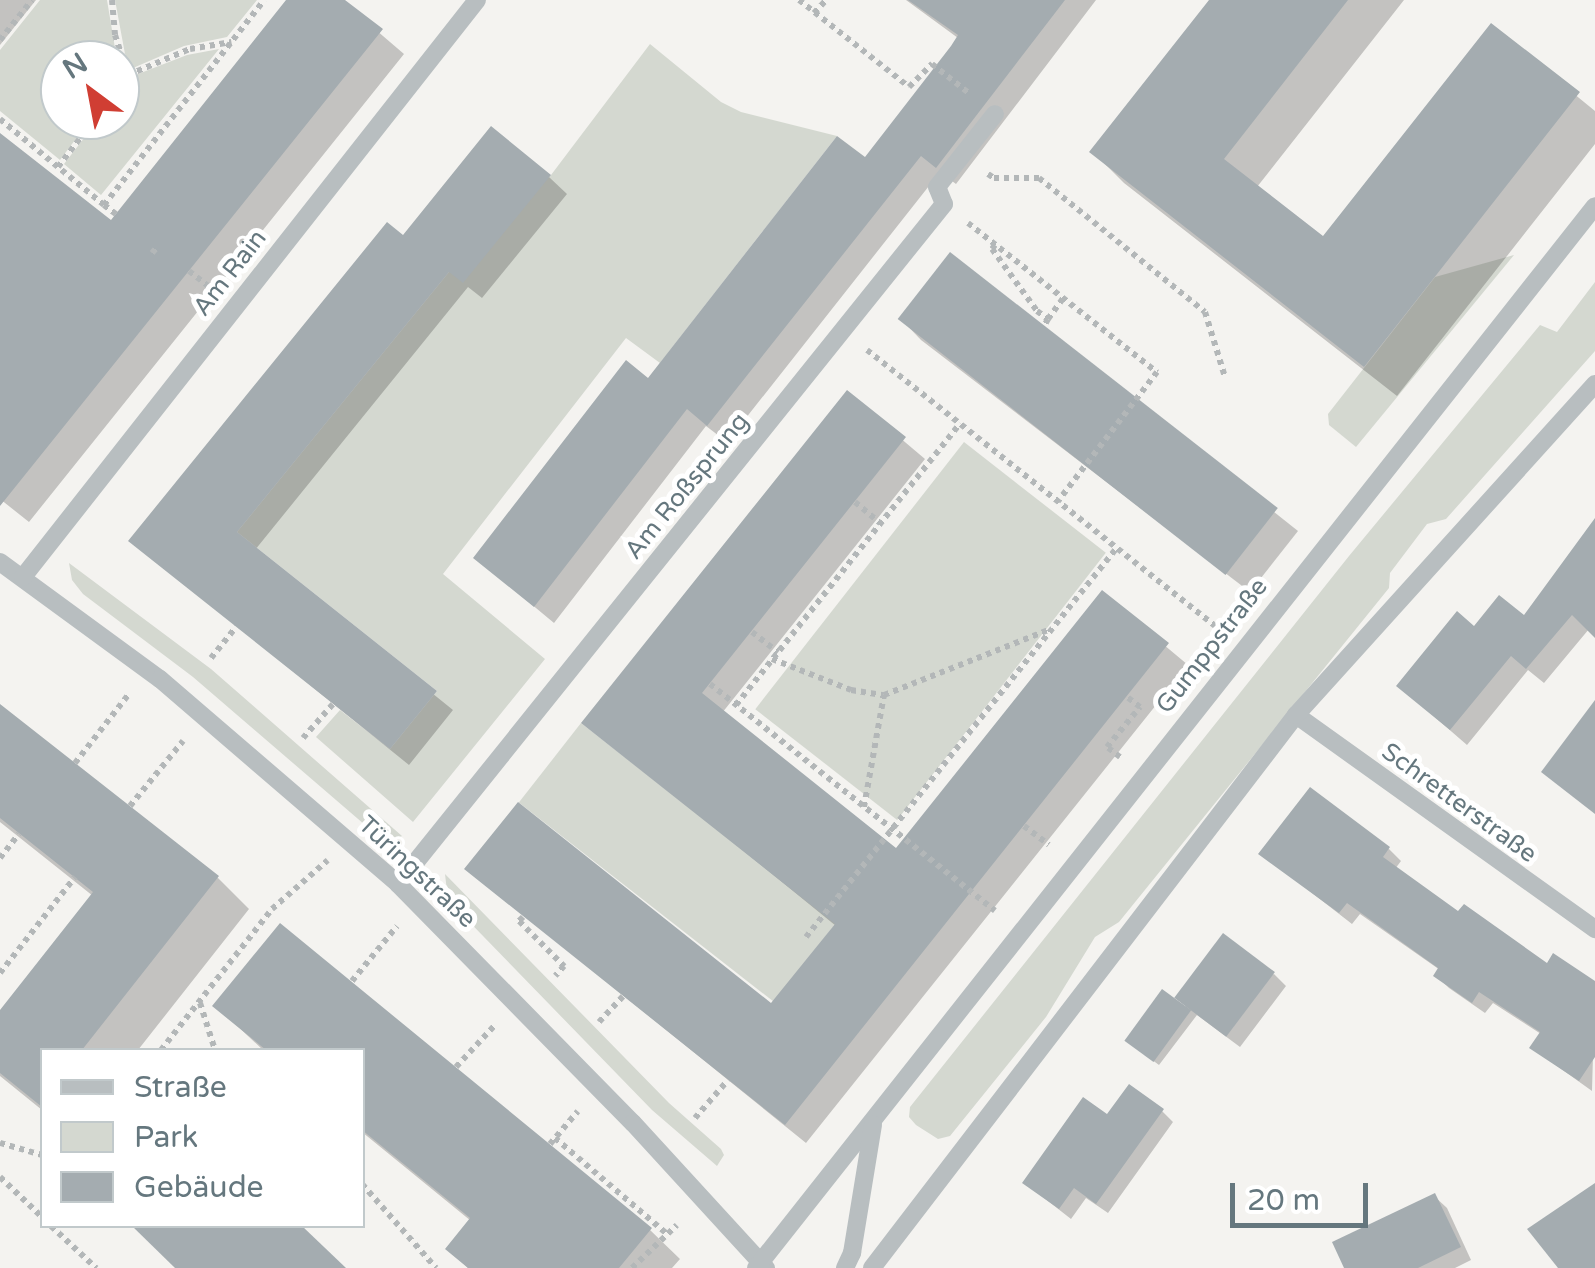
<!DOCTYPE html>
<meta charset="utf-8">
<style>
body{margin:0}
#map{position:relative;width:1595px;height:1268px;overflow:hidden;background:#f4f3f0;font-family:"Varela Round",sans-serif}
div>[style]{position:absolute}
.green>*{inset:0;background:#d4d8d0;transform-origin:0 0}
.shadow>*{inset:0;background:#0003}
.building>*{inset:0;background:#a4acb0;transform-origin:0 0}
.path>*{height:6px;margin-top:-3px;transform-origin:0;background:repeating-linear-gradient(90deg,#b3b7b8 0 5px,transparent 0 10px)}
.minor>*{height:18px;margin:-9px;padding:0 9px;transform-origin:9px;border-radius:9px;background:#b8bec0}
span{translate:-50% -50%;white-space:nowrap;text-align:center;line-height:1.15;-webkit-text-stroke:10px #fff;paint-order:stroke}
.street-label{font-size:25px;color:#65777e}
.legend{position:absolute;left:40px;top:1048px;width:325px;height:180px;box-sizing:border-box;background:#fff;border:2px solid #c1c9cb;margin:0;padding:12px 18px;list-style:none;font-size:30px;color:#65777e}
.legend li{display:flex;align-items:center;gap:20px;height:50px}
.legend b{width:50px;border:2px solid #c1c9cb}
.north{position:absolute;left:40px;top:40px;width:100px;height:100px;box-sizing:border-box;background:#fff;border:2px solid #c1c9cb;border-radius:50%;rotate:328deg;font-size:28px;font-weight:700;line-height:40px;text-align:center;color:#65777e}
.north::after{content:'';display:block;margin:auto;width:35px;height:45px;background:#d03e33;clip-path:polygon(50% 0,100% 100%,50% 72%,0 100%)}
.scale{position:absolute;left:1230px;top:1183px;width:138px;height:45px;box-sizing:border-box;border:5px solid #65777e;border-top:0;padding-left:12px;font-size:30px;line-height:35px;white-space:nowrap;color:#65777e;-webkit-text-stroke:8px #fff;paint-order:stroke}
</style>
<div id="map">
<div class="green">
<div style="clip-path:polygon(40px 0,107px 0,117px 60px,60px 60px,60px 120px,90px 120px,60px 160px,0 111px,0 50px)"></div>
<div style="clip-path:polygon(115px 0,257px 0,227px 37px,184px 46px,133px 68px,125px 54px)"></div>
<div style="clip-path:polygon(650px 44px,721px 102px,741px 112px,837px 136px,660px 363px,626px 338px,443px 574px,545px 659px,413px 822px,316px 737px,340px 710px,390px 749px,437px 691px,237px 532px,449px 272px,551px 175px)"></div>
<div style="clip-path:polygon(219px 49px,101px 195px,64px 164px,98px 120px,120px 120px,120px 91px,133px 76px,187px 55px)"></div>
<div style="clip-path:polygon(1514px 255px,1356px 447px,1329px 425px,1328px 414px,1435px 277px)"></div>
<div style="clip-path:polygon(1595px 282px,1595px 351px,1446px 519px,1427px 524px,1390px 573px,1389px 588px,1119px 922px,1095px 937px,1046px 1017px,950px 1136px,938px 1139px,916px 1125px,909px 1117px,910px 1107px,1349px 556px,1540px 325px,1557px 332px)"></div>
<div style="left:964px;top:442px;width:180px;height:339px;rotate:38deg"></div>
<div style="clip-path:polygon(69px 563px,211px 669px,402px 836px,393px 841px,379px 837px,193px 677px,83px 594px,72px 580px)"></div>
<div style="left:581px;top:723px;width:324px;height:101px;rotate:38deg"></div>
<div style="clip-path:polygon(445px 874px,669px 1103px,721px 1149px,724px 1155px,717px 1166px,652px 1110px,448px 900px)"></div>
</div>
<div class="shadow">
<div style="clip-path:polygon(0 0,36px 0,0 45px)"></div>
<div style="clip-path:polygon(289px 0,341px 0,404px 54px,29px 522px,0 499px,0 136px,112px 224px)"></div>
<div style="clip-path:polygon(906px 0,1096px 0,956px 184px,940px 172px,727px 442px,706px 426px,554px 623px,476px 558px,866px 160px,958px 38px)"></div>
<div style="clip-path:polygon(1212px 0,1404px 0,1257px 187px,1324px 239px,1491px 26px,1595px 111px,1595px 144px,1397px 396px,1124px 183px,1093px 152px)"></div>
<div style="clip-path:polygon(549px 177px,567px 194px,482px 298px,468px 287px,255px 550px,453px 710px,409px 765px,132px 541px,403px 238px)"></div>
<div style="clip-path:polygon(951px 255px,1298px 531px,1250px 592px,921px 340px,901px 319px)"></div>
<div style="clip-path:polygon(847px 393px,925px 459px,722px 713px,897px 851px,1102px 593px,1188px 665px,806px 1143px,467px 869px,772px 1007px,836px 926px,585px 722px)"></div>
<div style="clip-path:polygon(1595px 523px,1595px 635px,1589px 629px,1544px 683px,1528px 670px,1467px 745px,1399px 686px,1475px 630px,1524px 619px)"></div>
<div style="clip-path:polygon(0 707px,218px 878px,249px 909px,138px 1050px,42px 1050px,42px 1110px,0 1076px,0 1014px,93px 896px,0 822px)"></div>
<div style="clip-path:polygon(1389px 849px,1401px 861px,1395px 869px,1459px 915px,1548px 967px,1595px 984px,1592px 1091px,1532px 1048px,1541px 1034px,1493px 1003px,1485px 1013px,1449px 988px,1436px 975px,1440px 970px,1360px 914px,1352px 924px,1262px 854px)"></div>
<div style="clip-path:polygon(281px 927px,650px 1230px,680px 1259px,672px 1268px,468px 1268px,448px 1248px,471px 1221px,362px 1132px,362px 1050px,263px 1050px,216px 1006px)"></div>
<div style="clip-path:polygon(1274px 974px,1286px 986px,1240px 1047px,1197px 1015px,1159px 1065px,1132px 1045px,1186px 1006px)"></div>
<div style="clip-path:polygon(1162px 1111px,1173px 1122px,1108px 1213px,1086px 1198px,1071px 1219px,1025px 1183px,1107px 1117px)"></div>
<div style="clip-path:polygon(1434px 1196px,1447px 1208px,1471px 1260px,1455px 1268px,1347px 1268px)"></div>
<div style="clip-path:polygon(190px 1226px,299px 1226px,342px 1268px,218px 1268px,228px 1256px)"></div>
</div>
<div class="building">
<div style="clip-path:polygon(286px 0,345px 0,383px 29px,0 506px,0 133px,111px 220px)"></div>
<div style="clip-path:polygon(908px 0,1065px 0,936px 168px,921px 156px,707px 426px,687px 409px,534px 607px,473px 558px,626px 360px,648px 378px,837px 136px,865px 157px,951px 46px,958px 35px)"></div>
<div style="clip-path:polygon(1209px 0,1348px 0,1224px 159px,1323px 236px,1491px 23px,1580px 92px,1364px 367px,1089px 152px)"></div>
<div style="clip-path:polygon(491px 126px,551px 175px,463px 283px,449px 272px,237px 532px,437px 691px,390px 749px,128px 541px,387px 222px,403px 235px)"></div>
<div style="left:950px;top:252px;width:416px;height:85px;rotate:38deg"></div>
<div style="clip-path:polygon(847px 390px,906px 437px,702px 693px,896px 848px,1102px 590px,1169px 643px,785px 1125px,464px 869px,518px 802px,771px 1003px,835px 924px,581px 723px)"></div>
<div style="clip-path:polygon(1595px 518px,1595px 638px,1572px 615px,1526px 669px,1511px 656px,1450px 730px,1396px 686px,1457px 611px,1474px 626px,1499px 595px,1524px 615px)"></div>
<div style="clip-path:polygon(1595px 700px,1595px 814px,1541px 772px)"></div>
<div style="clip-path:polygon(0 704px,219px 876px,82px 1050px,42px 1050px,42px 1107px,0 1073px,0 1010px,93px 892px,0 818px)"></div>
<div style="clip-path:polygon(1310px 787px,1390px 847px,1383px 857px,1458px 911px,1464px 904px,1547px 963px,1553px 953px,1595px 981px,1595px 1057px,1579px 1081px,1529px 1048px,1540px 1032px,1479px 992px,1472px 1003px,1433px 976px,1438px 968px,1347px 903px,1339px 913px,1258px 854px)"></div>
<div style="clip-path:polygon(280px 923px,652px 1228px,619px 1268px,468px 1268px,445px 1249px,470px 1218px,362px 1130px,362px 1050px,266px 1050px,212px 1006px)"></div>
<div style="left:1223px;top:933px;width:65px;height:81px;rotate:37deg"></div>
<div style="left:1162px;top:989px;width:36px;height:64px;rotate:36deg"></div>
<div style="clip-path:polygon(1129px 1084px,1164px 1109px,1096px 1204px,1074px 1188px,1059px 1209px,1022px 1183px,1083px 1097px,1107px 1114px)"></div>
<div style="clip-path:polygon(1595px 1183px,1595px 1268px,1558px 1268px,1527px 1229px)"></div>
<div style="clip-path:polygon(1435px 1193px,1461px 1247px,1418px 1268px,1344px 1268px,1332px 1242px)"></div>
<div style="clip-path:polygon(132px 1226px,302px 1226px,346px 1268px,175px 1268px)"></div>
</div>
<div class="path">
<div style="left:112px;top:0;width:35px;rotate:85deg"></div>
<div style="left:115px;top:35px;width:42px;rotate:72deg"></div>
<div style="left:128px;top:75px;width:13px;rotate:129deg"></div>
<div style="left:799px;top:0;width:140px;rotate:38.3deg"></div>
<div style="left:909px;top:87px;width:33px;rotate:-45deg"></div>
<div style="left:932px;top:64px;width:48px;rotate:38.3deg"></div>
<div style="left:814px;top:13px;width:18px;rotate:-47deg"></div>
<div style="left:0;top:40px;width:51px;rotate:-51.3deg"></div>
<div style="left:128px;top:75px;width:67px;rotate:-22.8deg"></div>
<div style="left:190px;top:49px;width:42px;rotate:-9.7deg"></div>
<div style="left:0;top:119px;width:135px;rotate:39.6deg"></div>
<div style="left:104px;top:205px;width:260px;rotate:-52deg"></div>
<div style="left:58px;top:167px;width:59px;rotate:-52.5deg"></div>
<div style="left:988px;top:174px;width:7px;rotate:34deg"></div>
<div style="left:994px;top:178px;width:45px"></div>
<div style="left:1039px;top:178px;width:213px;rotate:38.9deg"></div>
<div style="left:1205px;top:312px;width:68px;rotate:72.9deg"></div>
<div style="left:104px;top:205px;width:15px;rotate:37deg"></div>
<div style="left:968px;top:223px;width:241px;rotate:38.3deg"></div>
<div style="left:1157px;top:372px;width:163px;rotate:127.5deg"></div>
<div style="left:995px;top:245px;width:5px;rotate:127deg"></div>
<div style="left:992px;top:249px;width:77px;rotate:54deg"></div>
<div style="left:1037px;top:311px;width:14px;rotate:36deg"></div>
<div style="left:1048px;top:319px;width:8px;rotate:120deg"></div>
<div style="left:152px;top:253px;width:9px;rotate:-49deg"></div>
<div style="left:189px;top:271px;width:29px;rotate:38deg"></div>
<div style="left:1048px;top:319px;width:26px;rotate:-54deg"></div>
<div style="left:867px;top:350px;width:453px;rotate:38.4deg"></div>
<div style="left:855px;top:502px;width:33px;rotate:40deg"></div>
<div style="left:752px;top:632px;width:33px;rotate:38deg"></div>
<div style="left:211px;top:658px;width:40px;rotate:-51deg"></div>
<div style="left:772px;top:659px;width:85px;rotate:21.4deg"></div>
<div style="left:851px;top:690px;width:33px;rotate:9deg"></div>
<div style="left:710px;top:684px;width:364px;rotate:38.5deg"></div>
<div style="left:736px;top:705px;width:360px;rotate:-51.5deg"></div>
<div style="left:303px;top:738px;width:45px;rotate:-48.6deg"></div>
<div style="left:1120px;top:757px;width:16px;rotate:-142deg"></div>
<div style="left:1107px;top:747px;width:52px;rotate:-50.5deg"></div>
<div style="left:1140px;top:707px;width:16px;rotate:-142deg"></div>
<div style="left:75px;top:763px;width:88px;rotate:-52deg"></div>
<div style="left:130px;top:806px;width:84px;rotate:-50.8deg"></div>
<div style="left:864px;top:807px;width:114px;rotate:-79.9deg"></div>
<div style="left:884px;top:695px;width:180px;rotate:-21.6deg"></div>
<div style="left:1024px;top:826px;width:31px;rotate:37deg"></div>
<div style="left:0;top:858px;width:31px;rotate:-52deg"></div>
<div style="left:523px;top:917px;width:6px;rotate:135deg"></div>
<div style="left:519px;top:921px;width:64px;rotate:45deg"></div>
<div style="left:564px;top:966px;width:13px;rotate:132deg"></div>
<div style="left:806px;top:937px;width:499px;rotate:-51.4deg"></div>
<div style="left:0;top:973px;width:122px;rotate:-52deg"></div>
<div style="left:352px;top:981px;width:71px;rotate:-50.7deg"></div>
<div style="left:200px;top:1003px;width:49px;rotate:72.3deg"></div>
<div style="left:599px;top:1022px;width:35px;rotate:-47deg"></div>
<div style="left:161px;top:1050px;width:179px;rotate:-51.8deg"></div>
<div style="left:272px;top:909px;width:74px;rotate:-41.2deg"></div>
<div style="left:456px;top:1067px;width:59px;rotate:-47.1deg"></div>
<div style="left:695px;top:1118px;width:50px;rotate:-49deg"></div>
<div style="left:555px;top:1138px;width:148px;rotate:40.6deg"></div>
<div style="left:0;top:1143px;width:44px;rotate:15.9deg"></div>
<div style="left:550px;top:1144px;width:43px;rotate:-49.7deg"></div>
<div style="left:0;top:1177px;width:58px;rotate:43.6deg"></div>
<div style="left:362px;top:1184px;width:112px;rotate:48.6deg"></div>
<div style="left:51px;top:1226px;width:62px;rotate:43deg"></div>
<div style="left:632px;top:1268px;width:62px;rotate:-43.7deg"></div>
</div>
<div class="minor">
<div style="left:0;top:562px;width:198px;rotate:36.2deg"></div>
<div style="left:160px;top:679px;width:314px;rotate:40.7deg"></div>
<div style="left:398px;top:884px;width:335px;rotate:45.5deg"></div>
<div style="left:633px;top:1123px;width:197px;rotate:47.5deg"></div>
<div style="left:23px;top:577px;width:734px;rotate:-51.8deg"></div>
<div style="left:1296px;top:715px;width:368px;rotate:35.6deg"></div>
<div style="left:398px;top:884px;width:872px;rotate:-51.24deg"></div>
<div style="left:944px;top:204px;width:18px;rotate:-112deg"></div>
<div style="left:937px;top:187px;width:93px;rotate:-51.5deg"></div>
<div style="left:756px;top:1268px;width:1353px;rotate:-51.69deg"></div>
<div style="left:845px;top:1268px;width:17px;rotate:-65deg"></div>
<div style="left:852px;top:1253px;width:130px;rotate:-80.7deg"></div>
<div style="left:872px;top:1268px;width:697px;rotate:-52.52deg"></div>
<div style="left:1296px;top:715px;width:446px;rotate:-47.9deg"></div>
</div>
<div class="street-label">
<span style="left:230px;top:273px;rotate:-52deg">Am Rain</span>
<span style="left:687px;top:486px;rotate:-51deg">Am Roßsprung</span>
<span style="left:1212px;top:646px;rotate:-52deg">Gumppstraße</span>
<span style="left:1459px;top:803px;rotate:36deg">Schretterstraße</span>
<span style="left:417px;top:872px;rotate:43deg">Türingstraße</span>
</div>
<ul class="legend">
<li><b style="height:12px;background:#b8bec0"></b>Straße</li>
<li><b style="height:28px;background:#d4d8d0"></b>Park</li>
<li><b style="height:28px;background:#a4acb0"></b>Gebäude</li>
</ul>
<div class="north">N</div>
<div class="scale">20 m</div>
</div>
